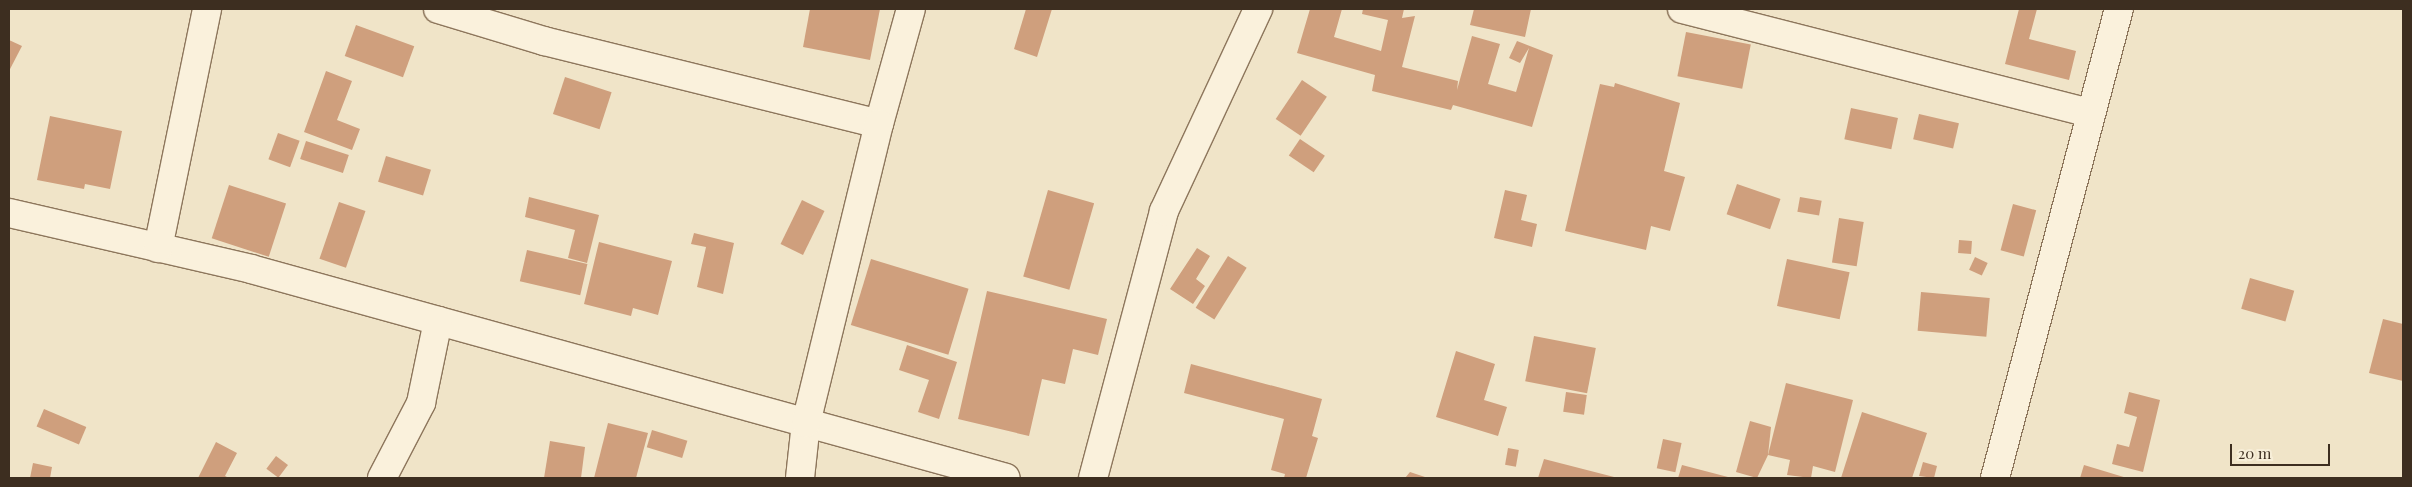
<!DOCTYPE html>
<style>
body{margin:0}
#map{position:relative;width:2412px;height:487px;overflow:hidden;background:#f0e4c8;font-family:"Playfair Display",serif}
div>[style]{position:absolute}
.building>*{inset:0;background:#cf9f7d;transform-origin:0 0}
.roads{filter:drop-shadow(1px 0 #8d765c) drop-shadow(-1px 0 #8d765c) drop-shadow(0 1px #8d765c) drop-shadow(0 -1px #8d765c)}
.minor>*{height:28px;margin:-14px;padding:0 14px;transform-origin:14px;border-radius:14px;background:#faf1dc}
span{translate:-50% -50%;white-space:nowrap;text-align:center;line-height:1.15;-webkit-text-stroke:4px #f7eed8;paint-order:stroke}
.frame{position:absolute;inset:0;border:10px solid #3d2e20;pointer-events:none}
.scale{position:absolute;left:2230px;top:444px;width:100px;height:22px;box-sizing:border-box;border:2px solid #3d2e20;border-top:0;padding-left:6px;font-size:15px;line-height:18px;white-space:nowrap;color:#3d2e20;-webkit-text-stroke:4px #f7eed8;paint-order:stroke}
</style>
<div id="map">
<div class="building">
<div style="clip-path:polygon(810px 9px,880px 9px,870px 60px,803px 47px)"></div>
<div style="clip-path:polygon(1026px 9px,1052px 9px,1037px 57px,1014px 49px)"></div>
<div style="clip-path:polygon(1310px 9px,1342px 9px,1334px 37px,1381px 51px,1388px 20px,1362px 14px,1363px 9px,1404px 9px,1402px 18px,1415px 16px,1402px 67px,1458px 81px,1457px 90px,1472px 36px,1500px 44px,1488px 84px,1516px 92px,1529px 48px,1520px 63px,1509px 58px,1517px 41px,1553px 55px,1532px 127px,1453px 105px,1451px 110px,1372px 91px,1375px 75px,1297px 53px)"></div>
<div style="clip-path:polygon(1474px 9px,1531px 9px,1525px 37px,1470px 25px)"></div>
<div style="clip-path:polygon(2019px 9px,2037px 9px,2029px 39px,2076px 51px,2069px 80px,2005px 64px)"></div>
<div style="left:356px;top:25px;width:62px;height:33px;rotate:20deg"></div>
<div style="left:1686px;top:32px;width:66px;height:45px;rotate:11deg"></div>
<div style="clip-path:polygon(9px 40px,22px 46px,9px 71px)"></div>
<div style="clip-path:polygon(326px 71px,352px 81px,337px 120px,360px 129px,352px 150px,304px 132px)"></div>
<div style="left:565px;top:77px;width:49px;height:39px;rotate:18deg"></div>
<div style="left:1302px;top:80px;width:30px;height:47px;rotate:34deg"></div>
<div style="clip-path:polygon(1615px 83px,1680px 103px,1664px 171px,1685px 177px,1670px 231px,1651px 226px,1646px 250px,1565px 231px,1600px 84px,1614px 87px)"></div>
<div style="left:1851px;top:108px;width:48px;height:32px;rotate:12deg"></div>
<div style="left:1919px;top:114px;width:41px;height:26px;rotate:13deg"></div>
<div style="clip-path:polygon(50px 116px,122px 131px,110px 189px,85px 184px,84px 189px,37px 180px)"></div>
<div style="left:278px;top:133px;width:23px;height:28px;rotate:20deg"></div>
<div style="left:1300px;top:139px;width:30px;height:20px;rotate:34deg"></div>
<div style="left:306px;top:141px;width:45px;height:19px;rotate:18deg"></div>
<div style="left:386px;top:156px;width:47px;height:27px;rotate:17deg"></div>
<div style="left:1737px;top:184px;width:46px;height:32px;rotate:19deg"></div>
<div style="left:229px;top:185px;width:60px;height:56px;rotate:18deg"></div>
<div style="left:1048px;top:190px;width:48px;height:90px;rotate:16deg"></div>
<div style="clip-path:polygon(1505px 190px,1527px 195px,1521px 220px,1537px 224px,1532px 247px,1494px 238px)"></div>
<div style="clip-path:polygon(529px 197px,599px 215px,587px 263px,568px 258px,575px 230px,525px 217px)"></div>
<div style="left:1800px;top:197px;width:22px;height:15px;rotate:10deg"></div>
<div style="left:802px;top:200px;width:25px;height:49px;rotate:26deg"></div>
<div style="left:339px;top:202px;width:28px;height:60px;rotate:19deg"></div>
<div style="left:2013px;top:204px;width:24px;height:48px;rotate:15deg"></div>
<div style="left:1839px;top:218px;width:25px;height:45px;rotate:9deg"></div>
<div style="clip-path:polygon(694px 233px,734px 243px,723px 294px,697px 287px,706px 247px,691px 244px)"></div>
<div style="left:1959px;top:240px;width:13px;height:13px;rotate:4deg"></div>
<div style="clip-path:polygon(599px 242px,672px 261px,658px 315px,633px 308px,631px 316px,584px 304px)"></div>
<div style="clip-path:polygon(1197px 248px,1210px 256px,1196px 279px,1205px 286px,1193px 304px,1170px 289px)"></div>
<div style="left:527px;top:250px;width:62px;height:32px;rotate:13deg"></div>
<div style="left:1228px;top:256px;width:22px;height:61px;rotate:32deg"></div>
<div style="left:1975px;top:257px;width:14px;height:14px;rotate:25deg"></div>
<div style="left:871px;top:259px;width:102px;height:69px;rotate:17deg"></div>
<div style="left:1787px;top:259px;width:64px;height:48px;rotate:12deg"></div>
<div style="left:2250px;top:278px;width:46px;height:32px;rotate:16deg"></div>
<div style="clip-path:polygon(987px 291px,1107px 319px,1098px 355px,1073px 349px,1065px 384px,1042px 379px,1029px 436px,958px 419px)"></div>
<div style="left:1921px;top:292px;width:69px;height:39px;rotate:5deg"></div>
<div style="clip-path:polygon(2383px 319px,2403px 324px,2403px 381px,2369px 373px)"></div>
<div style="left:1534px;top:336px;width:63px;height:46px;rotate:11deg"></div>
<div style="clip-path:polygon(907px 345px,957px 362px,939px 419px,918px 412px,929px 380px,899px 370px)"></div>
<div style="clip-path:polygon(1456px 351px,1495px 364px,1484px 400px,1507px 407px,1498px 436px,1436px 417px)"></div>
<div style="clip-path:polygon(1191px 364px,1322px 399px,1312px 436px,1318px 438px,1306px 478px,1284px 478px,1285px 474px,1271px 470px,1284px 419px,1184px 393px)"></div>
<div style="clip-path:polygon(1786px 383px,1853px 400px,1835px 472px,1813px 466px,1811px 478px,1787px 475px,1790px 460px,1768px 455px)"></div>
<div style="left:1566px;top:392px;width:21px;height:20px;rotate:8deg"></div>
<div style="clip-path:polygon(2129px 392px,2160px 400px,2143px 472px,2112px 464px,2117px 444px,2129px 447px,2137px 417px,2124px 413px)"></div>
<div style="left:44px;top:409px;width:46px;height:19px;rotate:23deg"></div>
<div style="clip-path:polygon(1862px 412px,1927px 433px,1912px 478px,1841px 478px)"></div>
<div style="clip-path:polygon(1750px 421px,1771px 427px,1768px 455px,1757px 478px,1736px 472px)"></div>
<div style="clip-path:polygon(608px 423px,648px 433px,636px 478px,594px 478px)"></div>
<div style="left:652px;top:430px;width:37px;height:18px;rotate:17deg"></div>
<div style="left:1663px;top:439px;width:19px;height:30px;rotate:12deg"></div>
<div style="clip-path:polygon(550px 441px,585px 447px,581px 478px,544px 478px)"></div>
<div style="clip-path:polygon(216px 442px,237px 453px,225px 476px,229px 478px,198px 478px)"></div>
<div style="left:1508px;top:448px;width:11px;height:17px;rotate:10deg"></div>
<div style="left:276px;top:456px;width:15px;height:16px;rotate:37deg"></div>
<div style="clip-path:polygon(1544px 459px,1618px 478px,1538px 478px)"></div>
<div style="clip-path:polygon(1923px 462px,1937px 466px,1934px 478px,1919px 476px)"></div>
<div style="clip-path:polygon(33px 463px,52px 467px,50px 478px,30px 478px)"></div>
<div style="clip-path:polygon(1682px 465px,1728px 477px,1728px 478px,1678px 478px)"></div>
<div style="clip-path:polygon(2084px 465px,2127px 478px,2080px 478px)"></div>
<div style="clip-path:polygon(1410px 472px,1428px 478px,1405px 478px)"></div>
</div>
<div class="roads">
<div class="minor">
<div style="left:438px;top:9px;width:111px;rotate:16.8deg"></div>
<div style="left:544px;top:41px;width:345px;rotate:13.9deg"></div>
<div style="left:879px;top:124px;width:119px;rotate:-74.5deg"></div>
<div style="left:1682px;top:9px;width:422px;rotate:14.3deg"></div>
<div style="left:9px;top:213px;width:248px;rotate:13deg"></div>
<div style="left:251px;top:269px;width:783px;rotate:15.47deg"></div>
<div style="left:158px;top:248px;width:244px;rotate:-78.4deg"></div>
<div style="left:382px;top:478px;width:85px;rotate:-62.5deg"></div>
<div style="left:421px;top:403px;width:84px;rotate:-78.3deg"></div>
<div style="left:800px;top:478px;width:55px;rotate:-83.8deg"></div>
<div style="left:806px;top:423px;width:308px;rotate:-76.3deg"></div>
<div style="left:1093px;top:478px;width:276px;rotate:-75.1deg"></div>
<div style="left:1164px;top:211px;width:223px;rotate:-65deg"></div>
<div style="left:1995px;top:478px;width:485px;rotate:-75.2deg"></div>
</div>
</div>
<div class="frame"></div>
<div class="scale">20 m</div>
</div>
